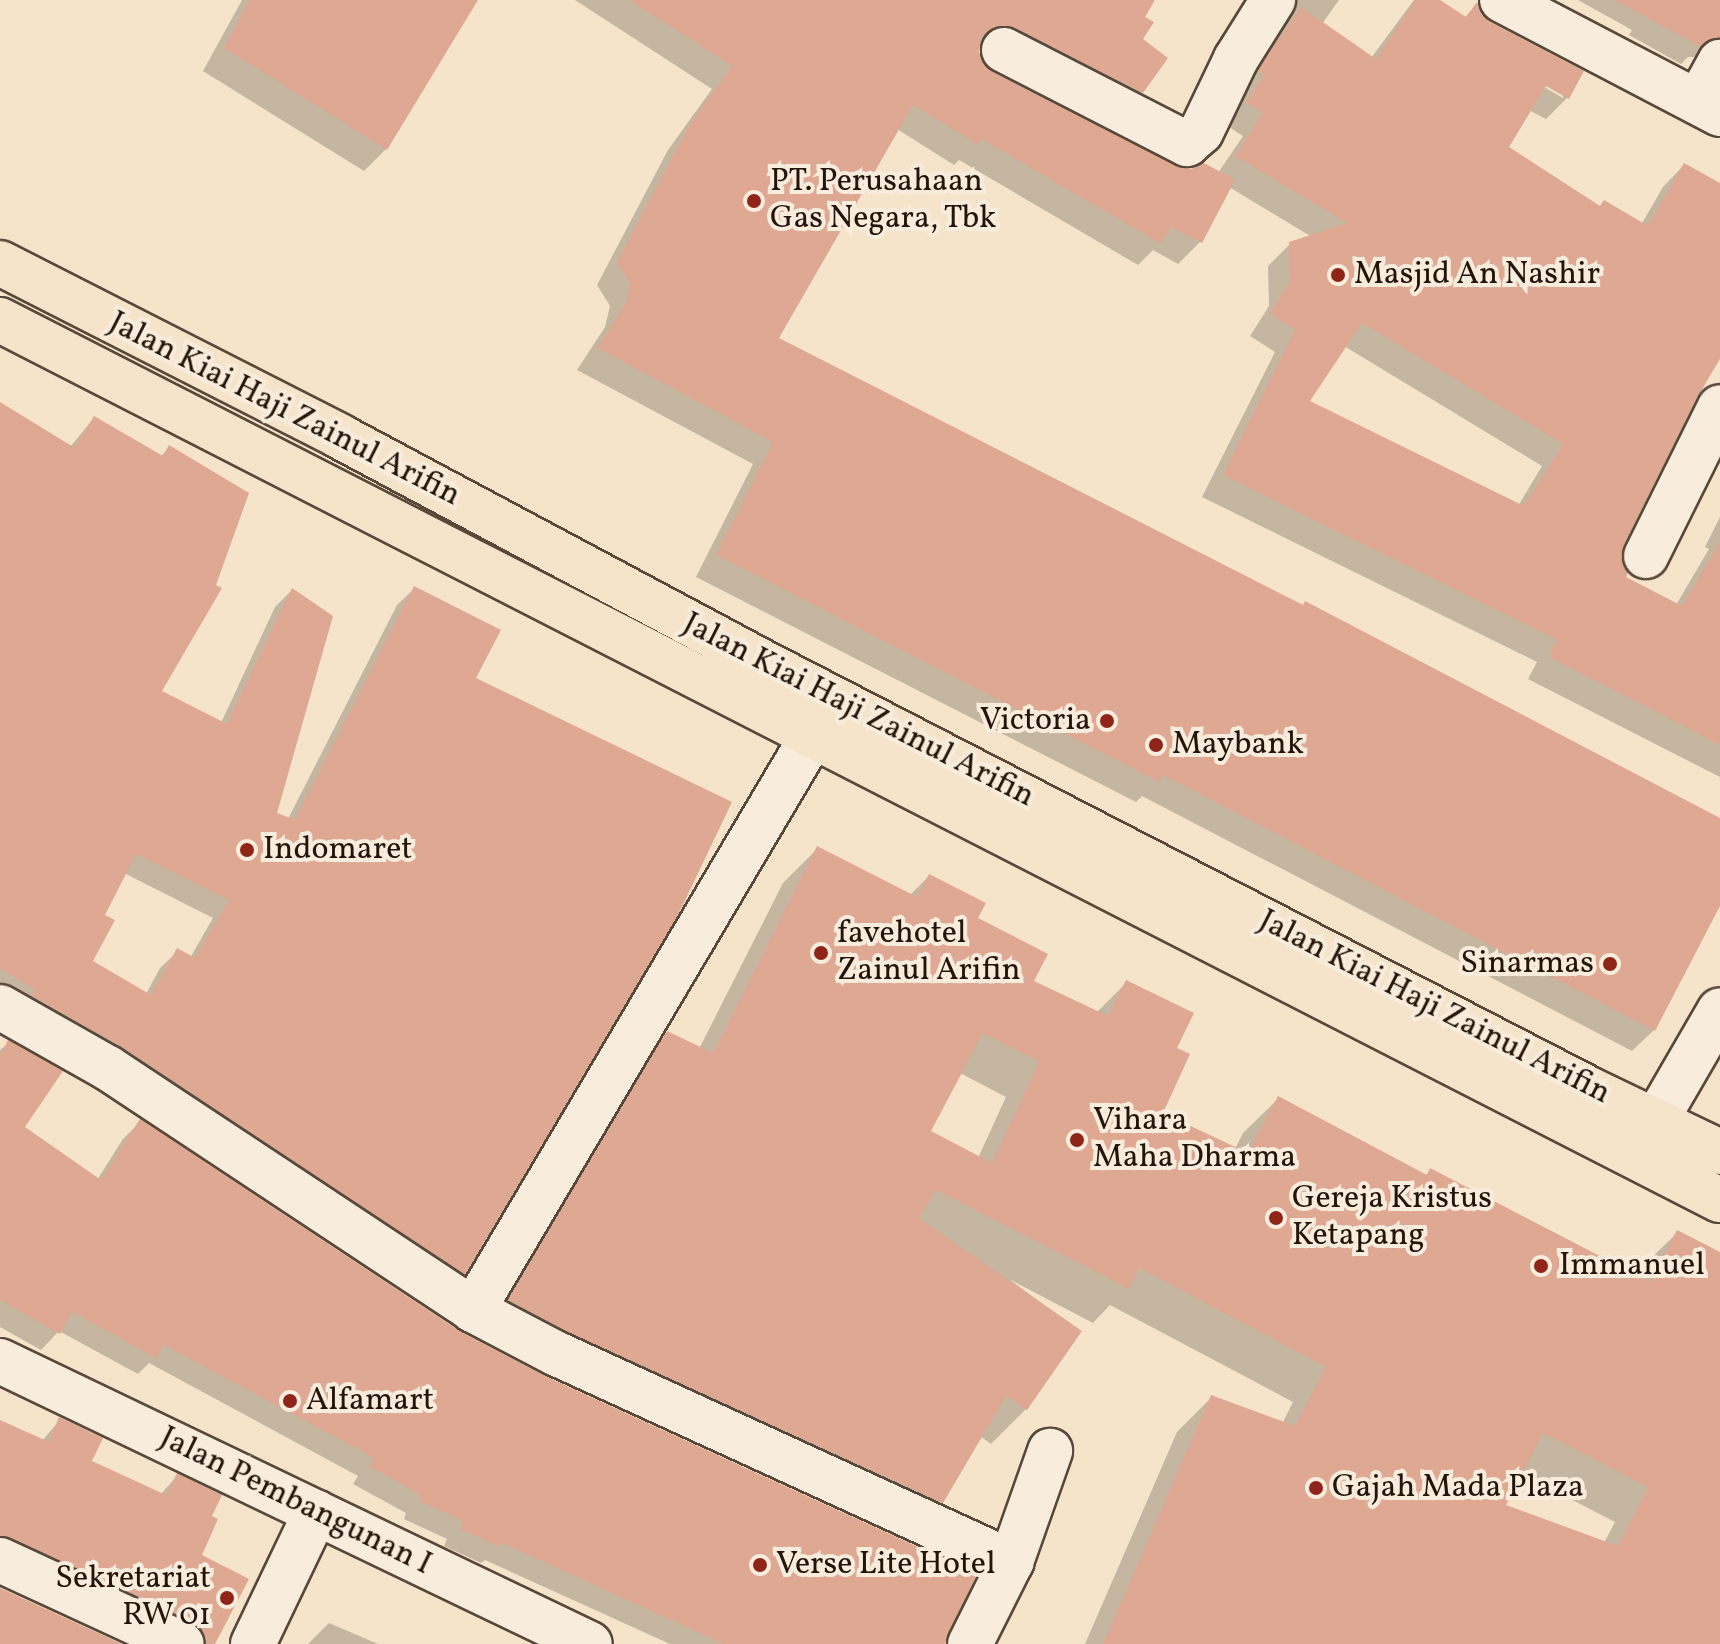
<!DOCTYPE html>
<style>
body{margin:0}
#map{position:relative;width:1720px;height:1644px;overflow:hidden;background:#f5e4ca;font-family:Vollkorn,serif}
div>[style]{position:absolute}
.shadow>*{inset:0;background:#0003}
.building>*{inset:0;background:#dea893}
.roads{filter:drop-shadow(2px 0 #584839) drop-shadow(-2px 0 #584839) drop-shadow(0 2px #584839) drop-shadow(0 -2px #584839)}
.minor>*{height:44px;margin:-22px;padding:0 22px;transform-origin:22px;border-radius:22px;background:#f8eddd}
.major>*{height:44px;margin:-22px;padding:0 22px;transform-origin:22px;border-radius:22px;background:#f5e4ca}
.dots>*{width:22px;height:22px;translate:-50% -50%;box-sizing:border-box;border:4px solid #f8eddd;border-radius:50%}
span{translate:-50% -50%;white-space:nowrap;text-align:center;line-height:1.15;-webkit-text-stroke:8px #f8eddd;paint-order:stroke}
.poi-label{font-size:32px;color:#241409}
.left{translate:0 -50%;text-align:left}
.right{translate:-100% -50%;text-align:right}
.street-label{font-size:32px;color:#241409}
</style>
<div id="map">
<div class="shadow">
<div style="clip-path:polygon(242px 0,475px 0,386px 149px,364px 171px,203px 71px)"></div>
<div style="clip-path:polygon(evenodd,575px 0,1153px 0,1142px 17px,1151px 23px,1140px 40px,1166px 58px,1142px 92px,1120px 114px,992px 49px,978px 47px,981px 64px,991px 74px,1175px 168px,1191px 171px,1204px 165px,1218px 173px,1243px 136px,1226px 125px,1244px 97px,1238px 93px,1279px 32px,1275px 29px,1274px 11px,1264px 0,1339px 0,1322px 24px,1371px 58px,1414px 0,1437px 0,1464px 18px,1476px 6px,1489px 24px,1581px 72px,1567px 98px,1546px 119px,1529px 110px,1506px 148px,1599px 208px,1604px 202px,1641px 225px,1663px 187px,1684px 165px,1720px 185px,1720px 354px,1696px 395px,1622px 544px,1619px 557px,1626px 572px,1623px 578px,1676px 605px,1709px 549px,1705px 547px,1720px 517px,1720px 777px,1528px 679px,1537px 662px,1202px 497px,1275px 352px,1250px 336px,1269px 306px,1268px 266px,1290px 244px,1312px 237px,1229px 187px,1200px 242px,1178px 264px,1153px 250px,1138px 265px,959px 160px,954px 165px,897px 129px,776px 338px,1302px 607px,1305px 604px,1720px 820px,1720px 902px,1654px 1030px,1632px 1051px,1142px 796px,1136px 802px,696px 577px,753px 464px,577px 370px,605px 327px,610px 306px,597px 285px,668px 150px,712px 89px,575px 0,1546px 84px,1563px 93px,1563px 98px,1544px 87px,1546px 84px,575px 0,1344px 346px,1542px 466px,1518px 506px,1307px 402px,1344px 346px)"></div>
<div style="clip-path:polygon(1578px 0,1720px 0,1720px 57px,1688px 57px,1681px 64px,1629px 35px,1632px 30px)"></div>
<div style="clip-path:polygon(evenodd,0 404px,70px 447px,94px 418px,160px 457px,170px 447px,159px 692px,221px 723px,275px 607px,292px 590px,275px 814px,288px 819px,397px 605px,415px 588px,474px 678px,463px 1273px,446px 1290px,0 996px,0 404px,124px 873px,213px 918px,190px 958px,178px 951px,160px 968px,146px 994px,90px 962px,103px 916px,124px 873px)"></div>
<div style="clip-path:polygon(evenodd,817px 849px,910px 895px,929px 876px,975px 919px,1031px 982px,1096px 1013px,1126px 983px,1175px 1049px,1160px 1114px,1235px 1149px,1243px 1133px,1278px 1099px,1425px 1176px,1431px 1170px,1637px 1278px,1643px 1266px,1678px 1232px,1720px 1254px,1720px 1644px,1085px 1644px,1177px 1432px,1212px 1397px,1282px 1424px,1293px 1402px,1110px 1305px,1093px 1323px,1009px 1279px,1079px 1331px,1026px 1409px,991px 1444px,980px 1436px,941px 1502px,906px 1537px,475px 1335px,633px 1068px,668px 1033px,699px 1049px,783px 883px,817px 849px,960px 1073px,1006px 1097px,978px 1158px,929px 1132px,960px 1073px,817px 849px,1520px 1473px,1615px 1522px,1604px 1543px,1503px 1506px,1520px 1473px)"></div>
<div style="clip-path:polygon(9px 1043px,22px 1128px,97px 1180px,123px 1139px,140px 1122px,460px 1334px,943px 1644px,670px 1644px,485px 1560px,481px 1563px,444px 1546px,447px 1539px,404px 1519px,406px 1513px,353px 1484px,358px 1476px,149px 1363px,138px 1374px,59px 1331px,41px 1350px,0 1327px,0 1050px)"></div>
<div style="clip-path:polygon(60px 1420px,90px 1462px,161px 1494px,177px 1476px,209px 1517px,199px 1556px,211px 1644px,188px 1644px,0 1553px,0 1421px,42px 1441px)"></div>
<div style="clip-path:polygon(329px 1623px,378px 1644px,308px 1644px)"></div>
</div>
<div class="building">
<div style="clip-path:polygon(250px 0,478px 0,387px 150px,224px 48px)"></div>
<div style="clip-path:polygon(629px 0,1155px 0,1145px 17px,1154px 22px,1143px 39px,1168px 58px,1143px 93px,1015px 28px,1002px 25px,990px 30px,982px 39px,979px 52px,984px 64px,993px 72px,1176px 166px,1191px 169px,1204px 163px,1235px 180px,1202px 243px,1171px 227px,1161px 244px,981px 139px,978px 145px,913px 105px,779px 338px,1303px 605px,1305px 601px,1720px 818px,1720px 906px,1655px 1031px,1163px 775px,1159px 782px,716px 555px,773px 442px,597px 348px,626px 303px,630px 284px,617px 262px,689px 126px,732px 66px)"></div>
<div style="clip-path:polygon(evenodd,1415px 0,1440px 0,1466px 17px,1477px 2px,1481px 14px,1490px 22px,1584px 71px,1569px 99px,1546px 86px,1509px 147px,1600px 206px,1604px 200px,1648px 226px,1684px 163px,1720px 183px,1720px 359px,1698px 396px,1624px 545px,1621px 557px,1628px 572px,1626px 577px,1682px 606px,1720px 542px,1720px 745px,1549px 657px,1557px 640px,1223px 475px,1295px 330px,1270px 313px,1290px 282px,1289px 242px,1347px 223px,1235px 156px,1263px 113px,1246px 102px,1264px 75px,1258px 70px,1301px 7px,1376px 59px,1415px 0,1362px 323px,1563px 444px,1524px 506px,1310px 401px,1362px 323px)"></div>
<div style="clip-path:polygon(1614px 0,1720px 0,1720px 37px,1701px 47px)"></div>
<div style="clip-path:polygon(evenodd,0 402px,75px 448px,94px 416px,163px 456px,169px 445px,249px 493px,216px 585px,222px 588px,162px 691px,227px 724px,292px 588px,333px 616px,277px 813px,295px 820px,414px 586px,501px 630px,476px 678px,732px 802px,678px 915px,465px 1275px,122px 1047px,32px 996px,35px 990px,0 968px,0 402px,136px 854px,229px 900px,195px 958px,177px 948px,151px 995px,93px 961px,115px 920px,105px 915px,136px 854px)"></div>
<div style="clip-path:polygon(evenodd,817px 846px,917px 897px,929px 874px,986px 903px,978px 918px,1048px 954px,1034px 981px,1108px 1016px,1126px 980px,1194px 1013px,1177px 1048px,1190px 1054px,1163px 1113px,1248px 1153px,1278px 1096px,1427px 1175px,1430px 1168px,1650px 1282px,1677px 1230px,1720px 1252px,1720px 1644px,1103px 1644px,1211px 1395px,1295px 1426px,1326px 1367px,1139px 1268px,1129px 1289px,936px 1190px,919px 1218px,1082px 1331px,1027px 1410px,1006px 1396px,943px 1503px,566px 1331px,508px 1300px,667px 1031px,713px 1053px,817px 846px,983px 1033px,1039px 1062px,992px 1163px,931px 1131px,983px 1033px,817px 846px,1543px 1433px,1648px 1487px,1618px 1546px,1506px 1505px,1543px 1433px)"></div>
<div style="clip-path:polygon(8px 1040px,63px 1071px,25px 1127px,101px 1180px,140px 1119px,461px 1332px,545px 1376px,977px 1574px,945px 1644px,723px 1644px,502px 1543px,500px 1547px,460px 1529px,463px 1521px,419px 1501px,422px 1496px,369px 1466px,374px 1458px,164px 1345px,156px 1358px,72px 1312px,60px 1334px,0 1300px,0 1056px)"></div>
<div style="clip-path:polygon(59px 1417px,103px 1438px,92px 1461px,166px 1495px,177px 1473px,222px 1495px,212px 1516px,218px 1519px,202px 1555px,249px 1579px,215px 1644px,207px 1644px,203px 1630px,192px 1621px,0 1535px,0 1420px,49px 1442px)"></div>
<div style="clip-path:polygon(0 1588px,122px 1644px,0 1644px)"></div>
</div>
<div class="roads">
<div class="minor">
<div style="left:1502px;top:0;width:246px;rotate:27.6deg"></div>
<div style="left:1004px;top:50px;width:206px;rotate:27.2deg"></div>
<div style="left:1187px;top:144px;width:18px;rotate:-41deg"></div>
<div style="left:1201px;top:132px;width:81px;rotate:-64.4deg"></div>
<div style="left:1236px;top:59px;width:70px;rotate:-57.9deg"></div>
<div style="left:1698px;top:102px;width:46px;rotate:-61.2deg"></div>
<div style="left:1646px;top:556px;width:166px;rotate:-63.6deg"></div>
<div style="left:0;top:1007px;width:124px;rotate:29.5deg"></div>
<div style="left:108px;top:1068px;width:438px;rotate:33.5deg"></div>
<div style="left:473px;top:1310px;width:93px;rotate:27.7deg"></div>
<div style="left:555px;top:1353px;width:502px;rotate:24.62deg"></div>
<div style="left:1655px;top:1122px;width:129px;rotate:-59.9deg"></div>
<div style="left:473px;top:1310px;width:668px;rotate:-59.4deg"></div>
<div style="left:0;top:1361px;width:654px;rotate:25.63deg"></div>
<div style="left:0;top:1560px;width:200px;rotate:24.8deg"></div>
<div style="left:253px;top:1644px;width:146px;rotate:-64.5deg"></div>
<div style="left:970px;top:1644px;width:92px;rotate:-63.4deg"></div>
<div style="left:1011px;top:1562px;width:118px;rotate:-70.6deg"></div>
</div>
<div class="major">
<div style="left:0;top:263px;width:381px;rotate:27deg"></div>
<div style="left:339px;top:436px;width:486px;rotate:28.1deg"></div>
<div style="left:768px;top:665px;width:924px;rotate:27.31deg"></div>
<div style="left:1589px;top:1089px;width:145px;rotate:25.7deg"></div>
<div style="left:0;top:320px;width:1932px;rotate:27.1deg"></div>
</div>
</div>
<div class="dots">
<div style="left:754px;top:201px;background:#8f2418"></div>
<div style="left:1338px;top:275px;background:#8f2418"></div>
<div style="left:1107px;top:721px;background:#8f2418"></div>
<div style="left:1156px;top:745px;background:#8f2418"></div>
<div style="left:247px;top:850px;background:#8f2418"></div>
<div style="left:821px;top:953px;background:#8f2418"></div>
<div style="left:1610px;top:964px;background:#8f2418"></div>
<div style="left:1077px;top:1140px;background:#8f2418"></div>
<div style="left:1276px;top:1218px;background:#8f2418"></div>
<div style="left:1541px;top:1266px;background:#8f2418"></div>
<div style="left:290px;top:1401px;background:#8f2418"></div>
<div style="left:1316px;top:1488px;background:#8f2418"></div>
<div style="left:760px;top:1565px;background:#8f2418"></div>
<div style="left:227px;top:1598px;background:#8f2418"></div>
</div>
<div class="poi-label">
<span class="left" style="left:770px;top:201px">PT. Perusahaan<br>Gas Negara, Tbk</span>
<span class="left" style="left:1354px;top:275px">Masjid An Nashir</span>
<span class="right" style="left:1091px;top:721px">Victoria</span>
<span class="left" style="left:1172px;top:745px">Maybank</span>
<span class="left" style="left:263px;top:850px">Indomaret</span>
<span class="left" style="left:837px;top:953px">favehotel<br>Zainul Arifin</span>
<span class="right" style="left:1594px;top:964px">Sinarmas</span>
<span class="left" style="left:1093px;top:1140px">Vihara<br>Maha Dharma</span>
<span class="left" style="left:1292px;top:1218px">Gereja Kristus<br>Ketapang</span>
<span class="left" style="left:1559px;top:1266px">Immanuel</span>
<span class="left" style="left:306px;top:1401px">Alfamart</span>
<span class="left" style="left:1332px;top:1488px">Gajah Mada Plaza</span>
<span class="left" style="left:776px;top:1565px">Verse Lite Hotel</span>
<span class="right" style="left:211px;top:1598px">Sekretariat<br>RW 01</span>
</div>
<div class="street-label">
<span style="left:284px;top:410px;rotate:27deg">Jalan Kiai Haji Zainul Arifin</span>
<span style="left:858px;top:711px;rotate:27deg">Jalan Kiai Haji Zainul Arifin</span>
<span style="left:1434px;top:1008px;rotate:27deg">Jalan Kiai Haji Zainul Arifin</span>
<span style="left:295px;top:1502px;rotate:26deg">Jalan Pembangunan I</span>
</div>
</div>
